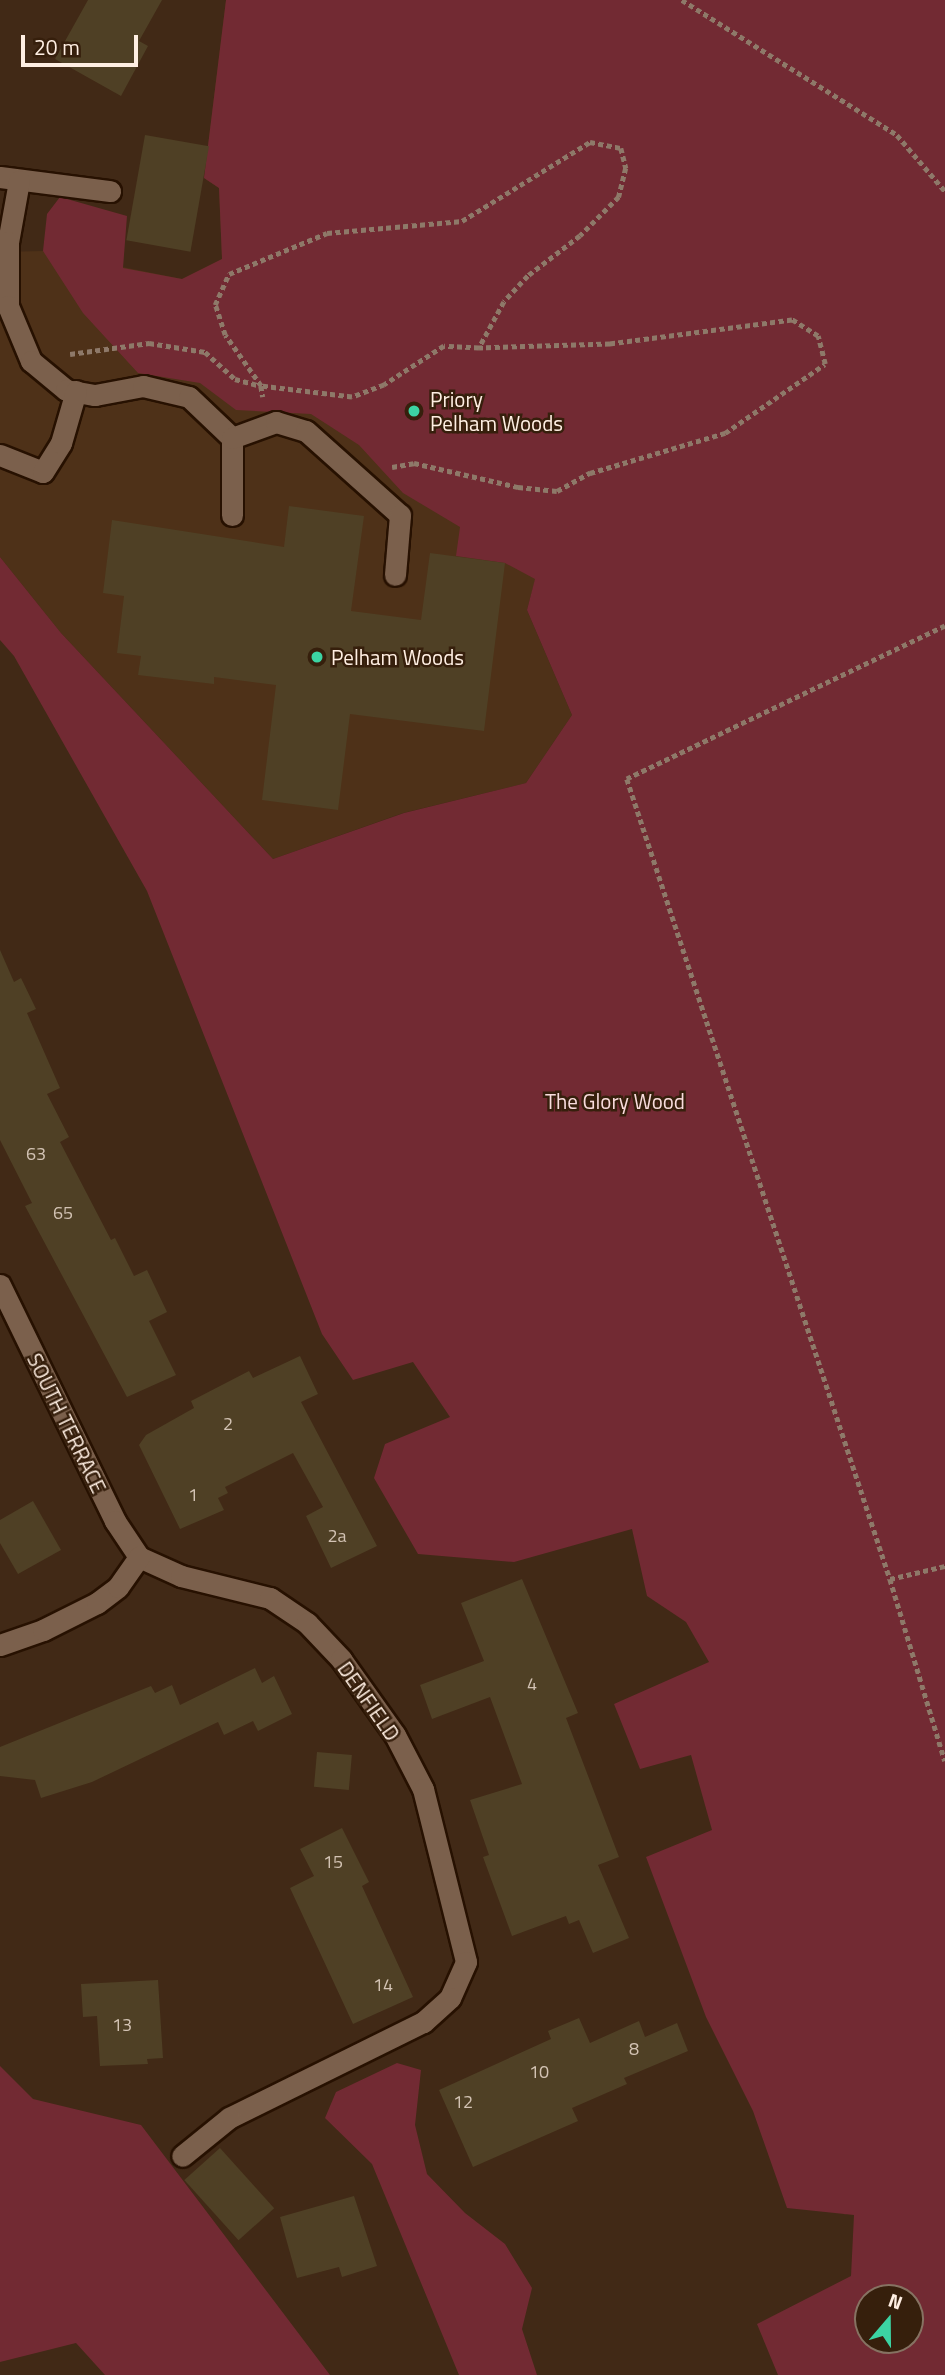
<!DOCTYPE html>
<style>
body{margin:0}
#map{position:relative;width:945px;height:2375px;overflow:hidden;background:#412916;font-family:"Titillium Web",sans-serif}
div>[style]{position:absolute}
.built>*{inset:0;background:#4e3118}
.green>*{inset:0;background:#722a33}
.building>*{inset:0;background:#4f4025;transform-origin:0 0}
.path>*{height:4.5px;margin-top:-2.25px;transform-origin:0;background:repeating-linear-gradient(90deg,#8e7969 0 5px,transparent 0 8.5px)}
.roads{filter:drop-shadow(2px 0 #271101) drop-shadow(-2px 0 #271101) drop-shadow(0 2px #271101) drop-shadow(0 -2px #271101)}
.minor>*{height:21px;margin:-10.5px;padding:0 10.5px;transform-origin:10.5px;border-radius:10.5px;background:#7b604c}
.dots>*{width:19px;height:19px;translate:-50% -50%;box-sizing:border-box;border:4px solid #361f0c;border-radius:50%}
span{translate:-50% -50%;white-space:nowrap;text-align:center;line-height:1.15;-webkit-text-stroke:5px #361f0c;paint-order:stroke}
.number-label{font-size:18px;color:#d3c3b4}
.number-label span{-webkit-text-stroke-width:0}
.poi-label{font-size:21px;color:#ffefe3}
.left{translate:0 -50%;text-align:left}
.park-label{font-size:21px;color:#f9dcdd}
.street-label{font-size:21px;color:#ffefe3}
.north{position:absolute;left:854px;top:2284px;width:70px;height:70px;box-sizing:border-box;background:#361f0c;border:2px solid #867262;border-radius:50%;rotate:20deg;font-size:19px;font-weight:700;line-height:28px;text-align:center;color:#ffefe3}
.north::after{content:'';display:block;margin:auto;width:24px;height:32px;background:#3cd4a3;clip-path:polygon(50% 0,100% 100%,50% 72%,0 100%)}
.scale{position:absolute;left:21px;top:35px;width:117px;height:32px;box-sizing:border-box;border:4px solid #ffefe3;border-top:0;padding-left:9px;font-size:21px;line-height:24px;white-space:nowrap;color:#ffefe3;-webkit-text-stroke:5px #361f0c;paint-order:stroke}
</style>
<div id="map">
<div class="built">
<div style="clip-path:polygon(226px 0,552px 518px,527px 610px,572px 715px,526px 783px,403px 813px,273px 859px,61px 633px,0 557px,0 252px,43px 251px,182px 279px,222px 259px,219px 188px,204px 178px)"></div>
</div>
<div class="green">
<div style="clip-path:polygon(evenodd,226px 0,945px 0,945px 2375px,778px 2375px,757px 2324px,851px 2276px,854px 2215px,787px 2208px,753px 2111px,706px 2017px,646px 1857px,712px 1830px,691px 1755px,640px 1769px,614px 1704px,709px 1662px,686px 1622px,647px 1596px,632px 1529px,514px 1562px,418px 1554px,374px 1478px,385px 1444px,450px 1417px,413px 1362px,353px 1380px,322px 1334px,147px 891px,14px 656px,0 640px,0 557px,61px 633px,273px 859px,404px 813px,526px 783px,572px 715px,527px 610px,535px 579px,505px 563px,456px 556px,460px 527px,403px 493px,359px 445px,311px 414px,236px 410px,200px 383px,138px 373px,83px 313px,43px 251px,47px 214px,60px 197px,127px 216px,123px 268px,182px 279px,222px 259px,219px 188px,204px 178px,226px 0,868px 2298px,910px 2298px,910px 2340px,868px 2340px,868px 2298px)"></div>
<div style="clip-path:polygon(397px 2063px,421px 2070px,415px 2125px,427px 2174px,465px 2213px,505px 2244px,532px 2288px,522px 2329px,537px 2375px,459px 2375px,372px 2164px,325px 2118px,336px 2092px)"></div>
<div style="clip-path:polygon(0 2066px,33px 2099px,141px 2125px,330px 2375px,105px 2375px,76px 2343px,0 2362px)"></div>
</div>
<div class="building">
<div style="clip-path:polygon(88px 0,162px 0,139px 41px,148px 46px,121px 96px,55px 59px)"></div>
<div style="left:145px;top:135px;width:65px;height:107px;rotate:10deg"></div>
<div style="clip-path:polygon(289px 506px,364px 516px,351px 611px,421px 620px,430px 553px,505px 563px,484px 731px,350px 714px,338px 810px,262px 800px,276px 685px,214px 677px,214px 684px,138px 675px,141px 656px,117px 653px,124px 596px,103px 593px,112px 520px,284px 547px)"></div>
<div style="clip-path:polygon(0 950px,14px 982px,21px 978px,36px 1009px,27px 1013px,60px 1088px,47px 1094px,69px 1137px,60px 1142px,111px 1240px,115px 1238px,134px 1276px,147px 1270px,167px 1312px,149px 1321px,176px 1375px,127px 1397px,25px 1206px,32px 1203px,0 1140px)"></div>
<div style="clip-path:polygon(300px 1356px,318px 1394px,301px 1402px,377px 1546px,331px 1568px,306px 1516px,323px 1507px,293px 1453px,225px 1487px,228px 1493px,218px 1498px,224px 1510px,180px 1529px,139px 1445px,146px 1435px,194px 1408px,191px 1401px,249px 1371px,253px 1378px)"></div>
<div style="clip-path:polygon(33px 1501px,61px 1550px,18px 1574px,0 1543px,0 1520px)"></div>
<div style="clip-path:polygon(522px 1579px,578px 1713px,566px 1718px,619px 1857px,598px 1865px,629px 1938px,593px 1953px,579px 1920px,569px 1924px,566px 1916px,512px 1936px,483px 1857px,489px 1855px,470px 1800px,522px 1784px,490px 1697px,432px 1719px,420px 1685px,484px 1661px,461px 1603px)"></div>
<div style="clip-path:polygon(255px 1668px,262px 1683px,274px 1676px,292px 1714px,258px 1731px,253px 1721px,224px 1735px,218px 1722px,92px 1782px,41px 1798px,35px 1780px,0 1776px,0 1747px,151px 1686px,155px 1693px,172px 1685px,180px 1705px)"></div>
<div style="left:317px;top:1752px;width:35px;height:35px;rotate:5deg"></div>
<div style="clip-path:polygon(342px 1828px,369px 1882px,362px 1886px,413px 1997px,353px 2024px,290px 1888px,314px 1876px,300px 1849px)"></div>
<div style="clip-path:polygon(158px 1980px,163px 2058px,147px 2059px,148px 2064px,100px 2066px,97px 2016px,83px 2017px,81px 1984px)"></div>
<div style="clip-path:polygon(579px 2018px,590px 2043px,639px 2021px,645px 2037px,677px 2023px,688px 2051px,624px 2078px,627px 2084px,572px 2108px,578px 2121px,473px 2167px,439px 2090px,551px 2039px,548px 2031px)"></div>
<div style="left:220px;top:2148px;width:81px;height:48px;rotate:48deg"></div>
<div style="clip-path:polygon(354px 2196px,377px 2266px,342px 2277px,339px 2267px,297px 2278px,280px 2217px)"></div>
</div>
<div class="path">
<div style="left:682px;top:0;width:254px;rotate:32.1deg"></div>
<div style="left:897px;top:135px;width:74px;rotate:49.4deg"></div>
<div style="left:590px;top:142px;width:32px;rotate:11deg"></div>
<div style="left:621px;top:148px;width:21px;rotate:76deg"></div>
<div style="left:626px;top:168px;width:30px;rotate:104deg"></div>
<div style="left:619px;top:197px;width:55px;rotate:135deg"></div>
<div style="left:580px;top:236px;width:66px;rotate:142.4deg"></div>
<div style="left:528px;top:276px;width:35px;rotate:133deg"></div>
<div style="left:504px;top:302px;width:52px;rotate:118.5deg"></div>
<div style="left:479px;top:348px;width:35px;rotate:-177deg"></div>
<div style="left:444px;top:346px;width:72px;rotate:147deg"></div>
<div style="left:384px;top:385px;width:34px;rotate:159deg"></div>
<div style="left:352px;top:397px;width:92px;rotate:-173.1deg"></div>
<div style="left:261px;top:386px;width:62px;rotate:-125.2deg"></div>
<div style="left:225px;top:335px;width:32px;rotate:-108deg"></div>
<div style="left:215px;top:305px;width:34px;rotate:-66deg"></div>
<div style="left:229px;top:274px;width:106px;rotate:-22.7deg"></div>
<div style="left:327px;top:233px;width:136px;rotate:-5.1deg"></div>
<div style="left:462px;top:221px;width:150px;rotate:-31.7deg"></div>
<div style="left:70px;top:354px;width:80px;rotate:-7.9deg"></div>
<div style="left:149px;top:343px;width:57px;rotate:9.1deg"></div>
<div style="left:205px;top:352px;width:40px;rotate:42deg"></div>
<div style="left:235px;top:379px;width:27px;rotate:15deg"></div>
<div style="left:261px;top:386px;width:11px;rotate:80deg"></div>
<div style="left:392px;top:467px;width:22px;rotate:-10deg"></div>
<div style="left:414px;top:463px;width:107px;rotate:13deg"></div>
<div style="left:518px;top:487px;width:39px;rotate:6deg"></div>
<div style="left:557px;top:491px;width:38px;rotate:-29deg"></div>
<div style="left:590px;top:473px;width:141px;rotate:-16.5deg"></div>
<div style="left:725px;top:433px;width:121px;rotate:-34.6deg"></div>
<div style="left:825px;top:364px;width:29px;rotate:-104deg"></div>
<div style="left:818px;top:336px;width:31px;rotate:-148deg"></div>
<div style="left:792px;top:320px;width:184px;rotate:172.5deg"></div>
<div style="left:610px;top:344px;width:131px;rotate:178.3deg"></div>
<div style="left:945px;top:626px;width:353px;rotate:154.3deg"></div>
<div style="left:627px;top:779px;width:842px;rotate:71.8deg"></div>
<div style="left:890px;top:1579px;width:190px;rotate:73.2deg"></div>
<div style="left:890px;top:1579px;width:57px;rotate:-13.3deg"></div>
</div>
<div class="roads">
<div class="minor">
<div style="left:0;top:177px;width:111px;rotate:7.3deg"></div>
<div style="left:19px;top:181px;width:62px;rotate:100.2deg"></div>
<div style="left:8px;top:242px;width:64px;rotate:90deg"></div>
<div style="left:8px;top:306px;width:60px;rotate:67.3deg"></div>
<div style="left:31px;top:361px;width:45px;rotate:39.6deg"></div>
<div style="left:66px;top:390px;width:29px;rotate:10deg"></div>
<div style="left:95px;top:395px;width:49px;rotate:-10.6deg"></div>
<div style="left:143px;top:386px;width:47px;rotate:13.4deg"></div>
<div style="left:189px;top:397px;width:59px;rotate:43.6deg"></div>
<div style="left:232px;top:438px;width:77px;rotate:90deg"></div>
<div style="left:232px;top:438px;width:47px;rotate:-20deg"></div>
<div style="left:276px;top:422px;width:31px;rotate:17deg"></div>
<div style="left:306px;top:431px;width:126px;rotate:41.8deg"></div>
<div style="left:400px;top:515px;width:60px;rotate:94.8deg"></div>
<div style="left:0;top:455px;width:46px;rotate:21.6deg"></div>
<div style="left:43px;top:472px;width:34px;rotate:-58deg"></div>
<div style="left:61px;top:443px;width:54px;rotate:-73.9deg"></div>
<div style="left:0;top:1285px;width:263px;rotate:64deg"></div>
<div style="left:115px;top:1521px;width:43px;rotate:56.3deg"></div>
<div style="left:139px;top:1557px;width:46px;rotate:24.3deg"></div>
<div style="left:181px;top:1576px;width:92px;rotate:13.9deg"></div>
<div style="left:270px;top:1598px;width:45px;rotate:34deg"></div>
<div style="left:307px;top:1623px;width:50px;rotate:46.6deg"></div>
<div style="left:341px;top:1659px;width:93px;rotate:54.6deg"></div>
<div style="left:395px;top:1735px;width:61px;rotate:62.6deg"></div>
<div style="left:423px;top:1789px;width:178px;rotate:76deg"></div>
<div style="left:466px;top:1962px;width:39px;rotate:114deg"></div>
<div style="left:450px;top:1998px;width:36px;rotate:138deg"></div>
<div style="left:423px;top:2022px;width:216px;rotate:153.7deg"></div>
<div style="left:229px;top:2118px;width:60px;rotate:141deg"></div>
<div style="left:0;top:1645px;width:46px;rotate:-19.2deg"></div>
<div style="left:43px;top:1630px;width:60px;rotate:-26.6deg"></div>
<div style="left:97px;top:1603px;width:26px;rotate:-37deg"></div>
<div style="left:118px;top:1587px;width:37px;rotate:-55deg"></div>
</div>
</div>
<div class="dots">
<div style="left:414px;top:411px;background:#3cd4a3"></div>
<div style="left:317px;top:657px;background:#3cd4a3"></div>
</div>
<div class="number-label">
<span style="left:36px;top:1154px">63</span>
<span style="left:63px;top:1213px">65</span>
<span style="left:228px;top:1424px">2</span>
<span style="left:193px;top:1495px">1</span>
<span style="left:337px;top:1536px">2a</span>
<span style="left:532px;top:1684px">4</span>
<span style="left:333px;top:1862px">15</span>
<span style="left:383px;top:1985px">14</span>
<span style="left:122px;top:2025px">13</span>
<span style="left:634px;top:2049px">8</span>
<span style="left:539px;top:2072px">10</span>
<span style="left:463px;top:2102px">12</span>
</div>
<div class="poi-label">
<span class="left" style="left:430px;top:411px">Priory<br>Pelham Woods</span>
<span class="left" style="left:331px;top:657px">Pelham Woods</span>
</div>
<div class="park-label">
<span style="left:615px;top:1101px">The Glory Wood</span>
</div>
<div class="street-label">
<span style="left:67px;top:1423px;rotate:64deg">SOUTH TERRACE</span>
<span style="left:369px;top:1701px;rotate:55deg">DENFIELD</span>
</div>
<div class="north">N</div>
<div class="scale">20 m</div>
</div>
